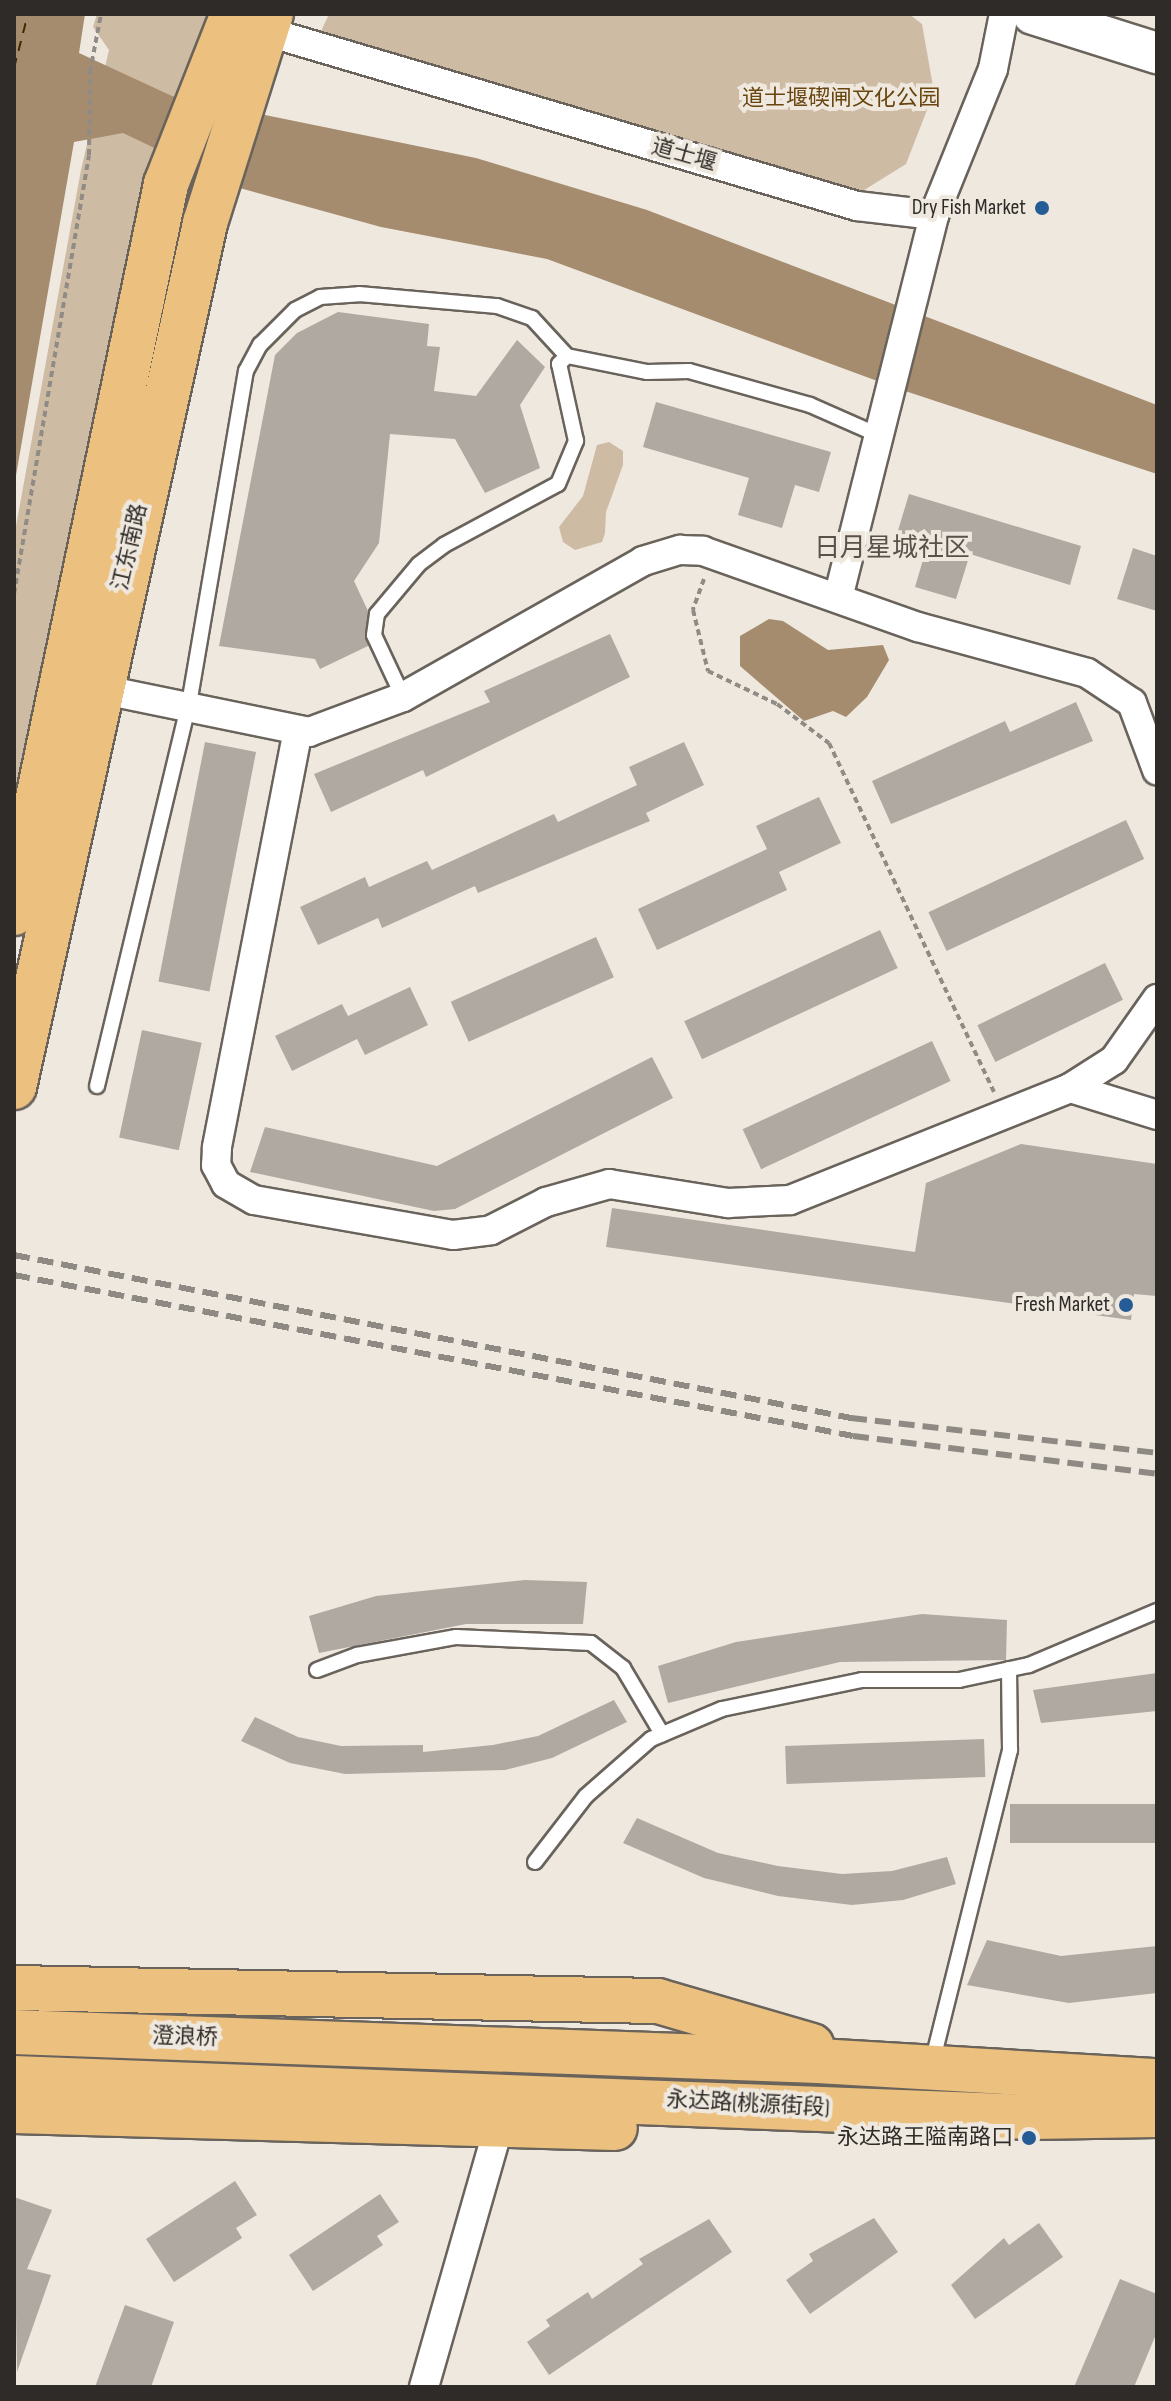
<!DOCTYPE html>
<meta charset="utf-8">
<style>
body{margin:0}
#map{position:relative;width:1171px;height:2401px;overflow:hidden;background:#efe8df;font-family:"Sofia Sans Condensed","Noto Sans SC",sans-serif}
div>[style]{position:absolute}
.green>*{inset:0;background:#cebba4}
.water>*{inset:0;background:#a58c6e}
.ferry>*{height:2px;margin-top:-1px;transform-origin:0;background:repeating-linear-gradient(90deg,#432800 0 10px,transparent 0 18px)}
.building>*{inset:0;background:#b0a9a2;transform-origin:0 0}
.path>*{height:4px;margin-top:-2px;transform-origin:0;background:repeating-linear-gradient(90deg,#908b85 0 6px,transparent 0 10px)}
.roads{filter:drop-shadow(2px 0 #69635c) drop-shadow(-2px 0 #69635c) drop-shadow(0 2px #69635c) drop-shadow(0 -2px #69635c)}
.lane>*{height:14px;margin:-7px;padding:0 7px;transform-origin:7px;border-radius:7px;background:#fff}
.street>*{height:28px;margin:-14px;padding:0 14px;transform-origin:14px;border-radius:14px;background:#fff}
.secondary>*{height:40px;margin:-20px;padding:0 20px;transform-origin:20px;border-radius:20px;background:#fff}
.primary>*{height:44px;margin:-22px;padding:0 22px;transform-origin:22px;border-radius:22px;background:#ecc17f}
.rail>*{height:6px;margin-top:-3px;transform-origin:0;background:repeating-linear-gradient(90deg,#8e8983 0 16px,transparent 0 24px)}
.dots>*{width:22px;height:22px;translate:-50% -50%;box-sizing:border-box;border:4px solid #efe8df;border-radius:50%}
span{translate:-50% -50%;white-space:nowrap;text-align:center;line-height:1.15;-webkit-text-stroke:8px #efe8df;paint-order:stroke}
.park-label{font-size:22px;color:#69450f}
.street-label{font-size:22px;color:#2e2b28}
.poi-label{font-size:22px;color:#2e2b28}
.right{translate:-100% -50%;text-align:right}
.quarter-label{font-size:26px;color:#58524b}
.frame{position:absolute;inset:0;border:16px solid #2e2b28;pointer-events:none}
</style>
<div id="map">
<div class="green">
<div style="clip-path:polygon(97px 14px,208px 14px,151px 174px,14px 829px,14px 537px,81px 170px,109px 50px,93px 27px)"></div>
<div style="clip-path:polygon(329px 14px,909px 14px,922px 24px,934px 92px,906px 164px,861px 192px,312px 51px)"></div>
<div style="clip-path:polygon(609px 442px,623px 451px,623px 465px,606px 512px,605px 533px,602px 542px,575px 550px,563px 542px,559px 527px,583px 496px,597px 445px)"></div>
</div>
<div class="water">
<div style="clip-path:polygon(14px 14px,85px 14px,79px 53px,172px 96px,476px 158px,647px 210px,1157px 405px,1157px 474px,899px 389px,547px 259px,381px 227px,236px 187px,123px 133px,74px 142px,14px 487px)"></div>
<div style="clip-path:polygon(769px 619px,783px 621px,828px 650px,883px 645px,889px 660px,867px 697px,846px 717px,833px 711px,804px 721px,740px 666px,740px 636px)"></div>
</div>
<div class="ferry">
<div style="left:14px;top:68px;width:56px;rotate:-75.5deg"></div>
</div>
<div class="building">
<div style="clip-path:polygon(338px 312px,429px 324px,427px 346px,440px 347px,434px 391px,476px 396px,517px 340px,545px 367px,520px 405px,540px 468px,485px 493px,455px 439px,390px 434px,379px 543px,354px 581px,368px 611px,368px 646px,320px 669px,315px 659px,219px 646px,275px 355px,297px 333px)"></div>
<div style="clip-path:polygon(656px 402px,831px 452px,819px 492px,795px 485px,782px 528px,738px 515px,749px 478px,643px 447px)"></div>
<div style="clip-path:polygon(909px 494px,1081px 546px,1070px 585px,970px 554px,956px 599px,915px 587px,928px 543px,897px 534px)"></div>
<div style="clip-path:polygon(1133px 548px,1157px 556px,1157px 611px,1117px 599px)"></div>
<div style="clip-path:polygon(610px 634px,630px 677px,426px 777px,423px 770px,331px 812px,314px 774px,490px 702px,484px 691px)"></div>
<div style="clip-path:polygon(1076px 702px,1093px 741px,891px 824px,872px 781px,1005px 721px,1010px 732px)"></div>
<div style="left:205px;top:742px;width:52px;height:244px;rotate:11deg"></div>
<div style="clip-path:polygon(684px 742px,704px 785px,646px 813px,650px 821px,478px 893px,475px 886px,382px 928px,378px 918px,318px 945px,300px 907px,365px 877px,369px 887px,427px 861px,432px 870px,554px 814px,558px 822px,637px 785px,629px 767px)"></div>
<div style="clip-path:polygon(819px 797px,841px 843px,779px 872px,787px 890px,657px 950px,638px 909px,767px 849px,756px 826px)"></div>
<div style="left:1126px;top:820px;width:43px;height:218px;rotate:65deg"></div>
<div style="left:880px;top:930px;width:42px;height:216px;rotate:65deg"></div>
<div style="left:596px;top:937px;width:44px;height:159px;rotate:66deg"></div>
<div style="left:1105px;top:963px;width:41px;height:142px;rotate:64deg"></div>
<div style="clip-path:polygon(410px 987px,428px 1025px,365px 1055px,357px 1039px,292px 1071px,275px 1036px,342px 1004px,348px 1016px)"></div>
<div style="left:142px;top:1030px;width:61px;height:110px;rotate:12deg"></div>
<div style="left:932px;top:1041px;width:44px;height:209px;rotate:65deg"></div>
<div style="clip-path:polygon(652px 1057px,673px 1098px,455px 1209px,434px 1211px,250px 1172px,265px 1127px,437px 1166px)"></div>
<div style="clip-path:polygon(1021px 1144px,1157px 1164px,1157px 1296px,1134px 1294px,1131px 1320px,606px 1247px,612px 1208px,915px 1252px,926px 1183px)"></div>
<div style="clip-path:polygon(525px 1580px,587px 1582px,583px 1624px,466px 1624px,319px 1653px,309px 1616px,376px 1596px)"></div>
<div style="clip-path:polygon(922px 1614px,1007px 1620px,1006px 1660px,840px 1662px,668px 1703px,658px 1666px,736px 1642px)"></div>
<div style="clip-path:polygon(1157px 1673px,1157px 1711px,1041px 1723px,1033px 1690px)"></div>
<div style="clip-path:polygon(614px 1700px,627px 1722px,552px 1758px,505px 1770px,345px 1774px,290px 1763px,241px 1741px,255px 1717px,298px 1737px,341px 1746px,423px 1745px,423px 1752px,493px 1745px,538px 1736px)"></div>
<div style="left:984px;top:1739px;width:38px;height:199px;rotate:88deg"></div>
<div style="left:1157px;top:1804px;width:39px;height:147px;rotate:90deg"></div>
<div style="clip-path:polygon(637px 1818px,718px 1853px,778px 1866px,842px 1874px,892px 1871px,947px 1857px,956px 1884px,903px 1900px,852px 1905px,778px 1896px,704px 1878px,623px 1843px)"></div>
<div style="clip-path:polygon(987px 1940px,1061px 1956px,1157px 1946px,1157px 1993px,1069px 2003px,967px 1985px)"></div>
<div style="clip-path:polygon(235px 2181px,257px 2215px,236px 2228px,242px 2238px,174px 2282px,146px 2239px)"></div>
<div style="clip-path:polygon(380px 2194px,399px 2222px,377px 2236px,383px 2245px,313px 2291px,289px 2255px)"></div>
<div style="clip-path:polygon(14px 2197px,52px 2210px,27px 2269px,51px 2275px,17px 2372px)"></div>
<div style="clip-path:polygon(874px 2218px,898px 2252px,810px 2314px,786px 2280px,813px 2261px,809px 2254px)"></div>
<div style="clip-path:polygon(709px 2219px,732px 2252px,549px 2375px,527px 2342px,550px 2326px,546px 2320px,588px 2292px,592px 2299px,643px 2264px,639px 2259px)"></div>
<div style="clip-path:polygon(1039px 2223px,1063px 2257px,975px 2319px,951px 2285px,1004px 2238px,1009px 2245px)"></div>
<div style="clip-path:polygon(1120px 2279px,1157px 2294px,1157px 2332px,1134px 2387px,1074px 2387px)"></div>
<div style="clip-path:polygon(125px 2305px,174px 2322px,151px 2387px,95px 2387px)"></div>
</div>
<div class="path">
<div style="left:704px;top:579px;width:33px;rotate:110deg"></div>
<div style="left:693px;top:610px;width:63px;rotate:76.2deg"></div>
<div style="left:708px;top:671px;width:76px;rotate:25.6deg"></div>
<div style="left:777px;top:704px;width:65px;rotate:36.9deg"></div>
<div style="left:829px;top:743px;width:386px;rotate:64.7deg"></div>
<div style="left:14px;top:594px;width:445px;rotate:-80.3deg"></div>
<div style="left:89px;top:155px;width:83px;rotate:-89.3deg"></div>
<div style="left:90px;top:72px;width:59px;rotate:-79.3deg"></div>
</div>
<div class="roads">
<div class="lane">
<div style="left:403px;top:697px;width:68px;rotate:-115.1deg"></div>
<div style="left:374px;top:635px;width:21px;rotate:-82deg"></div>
<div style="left:377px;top:614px;width:65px;rotate:-50deg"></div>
<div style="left:419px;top:564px;width:31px;rotate:-37deg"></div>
<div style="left:444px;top:545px;width:129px;rotate:-28.2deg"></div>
<div style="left:558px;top:484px;width:47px;rotate:-67.3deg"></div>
<div style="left:576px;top:441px;width:79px;rotate:-102.4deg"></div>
<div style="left:559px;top:364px;width:11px;rotate:-45deg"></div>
<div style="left:567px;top:356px;width:82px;rotate:11.3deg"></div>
<div style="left:647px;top:372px;width:42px;rotate:-1.4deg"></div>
<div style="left:689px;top:371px;width:126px;rotate:15.7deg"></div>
<div style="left:810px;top:405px;width:74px;rotate:23.8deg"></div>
<div style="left:97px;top:1086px;width:393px;rotate:-76.5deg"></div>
<div style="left:189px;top:704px;width:338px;rotate:-80.3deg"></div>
<div style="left:246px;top:371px;width:30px;rotate:-62deg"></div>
<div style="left:260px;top:345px;width:49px;rotate:-45deg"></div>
<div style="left:295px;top:310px;width:28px;rotate:-27deg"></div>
<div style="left:320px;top:297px;width:39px;rotate:-4deg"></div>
<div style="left:359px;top:294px;width:139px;rotate:5deg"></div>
<div style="left:497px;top:306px;width:37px;rotate:19deg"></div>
<div style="left:532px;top:318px;width:52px;rotate:47.4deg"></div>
<div style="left:317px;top:1670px;width:43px;rotate:-20.6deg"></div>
<div style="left:357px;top:1655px;width:101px;rotate:-10.3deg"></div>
<div style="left:456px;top:1637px;width:135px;rotate:2.5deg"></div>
<div style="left:591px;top:1643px;width:41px;rotate:38deg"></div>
<div style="left:623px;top:1668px;width:77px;rotate:59.4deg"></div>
<div style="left:535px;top:1862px;width:83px;rotate:-52.3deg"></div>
<div style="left:586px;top:1796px;width:86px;rotate:-41.2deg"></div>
<div style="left:651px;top:1739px;width:77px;rotate:-22.9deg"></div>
<div style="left:722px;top:1709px;width:143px;rotate:-11.7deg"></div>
<div style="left:862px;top:1680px;width:97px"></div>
<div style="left:959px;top:1680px;width:72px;rotate:-12.1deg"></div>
<div style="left:1029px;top:1665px;width:139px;rotate:-22.9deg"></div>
<div style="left:932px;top:2063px;width:323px;rotate:-76deg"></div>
<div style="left:1010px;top:1750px;width:81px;rotate:-90.7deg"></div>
</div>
<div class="street">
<div style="left:251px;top:27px;width:632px;rotate:16.46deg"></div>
<div style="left:857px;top:206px;width:78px;rotate:6.7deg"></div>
<div style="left:934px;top:215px;width:157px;rotate:-68deg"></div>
<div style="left:993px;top:69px;width:56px;rotate:-78.7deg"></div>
<div style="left:838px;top:598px;width:395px;rotate:-75.9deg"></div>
<div style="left:85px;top:686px;width:229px;rotate:11.6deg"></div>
<div style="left:309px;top:732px;width:100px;rotate:-20.4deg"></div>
<div style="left:403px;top:697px;width:276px;rotate:-29.5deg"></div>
<div style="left:643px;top:561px;width:39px;rotate:-17deg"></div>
<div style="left:680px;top:550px;width:23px;rotate:2deg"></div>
<div style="left:703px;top:551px;width:228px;rotate:19.5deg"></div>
<div style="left:918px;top:627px;width:175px;rotate:15.2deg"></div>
<div style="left:1087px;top:673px;width:54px;rotate:33.7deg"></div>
<div style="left:1132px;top:703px;width:72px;rotate:69.5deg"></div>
<div style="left:298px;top:730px;width:426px;rotate:101deg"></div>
<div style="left:217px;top:1148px;width:17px;rotate:93deg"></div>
<div style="left:216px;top:1165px;width:21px;rotate:62deg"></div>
<div style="left:226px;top:1184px;width:32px;rotate:30deg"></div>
<div style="left:254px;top:1200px;width:202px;rotate:10deg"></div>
<div style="left:453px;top:1235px;width:38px;rotate:-7deg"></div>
<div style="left:491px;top:1230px;width:62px;rotate:-27deg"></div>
<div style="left:546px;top:1202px;width:66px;rotate:-15.9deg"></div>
<div style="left:609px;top:1184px;width:121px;rotate:9.1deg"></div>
<div style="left:728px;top:1203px;width:62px;rotate:-2.8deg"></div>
<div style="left:790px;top:1200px;width:302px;rotate:-21.8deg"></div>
<div style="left:1070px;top:1088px;width:52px;rotate:-32.5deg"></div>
<div style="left:1114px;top:1060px;width:75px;rotate:-54.8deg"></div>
<div style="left:1070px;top:1088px;width:91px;rotate:17.2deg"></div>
<div style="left:424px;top:2387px;width:273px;rotate:-74deg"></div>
</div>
<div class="secondary">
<div style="left:1033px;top:14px;width:130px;rotate:17.5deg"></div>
</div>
<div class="primary">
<div style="left:14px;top:913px;width:745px;rotate:-78.22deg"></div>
<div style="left:166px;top:184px;width:183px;rotate:-68.5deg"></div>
<div style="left:14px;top:1087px;width:885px;rotate:-77.53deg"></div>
<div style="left:205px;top:223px;width:219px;rotate:-72.5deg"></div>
<div style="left:14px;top:1988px;width:644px;rotate:1.16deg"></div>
<div style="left:658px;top:2001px;width:160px;rotate:16.3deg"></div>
<div style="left:14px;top:2032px;width:805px;rotate:2.07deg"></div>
<div style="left:818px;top:2061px;width:340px;rotate:3.4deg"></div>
<div style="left:14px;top:2078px;width:1018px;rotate:2.2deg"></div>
<div style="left:1031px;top:2117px;width:126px;rotate:-0.9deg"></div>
<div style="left:14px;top:2111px;width:601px;rotate:1.62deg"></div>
</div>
</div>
<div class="rail">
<div style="left:14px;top:1255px;width:853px;rotate:11.02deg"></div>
<div style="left:851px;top:1418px;width:308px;rotate:6.5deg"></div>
<div style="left:14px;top:1275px;width:854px;rotate:10.86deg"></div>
<div style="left:853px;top:1436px;width:306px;rotate:7.1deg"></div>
</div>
<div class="dots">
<div style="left:1042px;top:208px;background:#265c95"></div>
<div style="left:1126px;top:1305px;background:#265c95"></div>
<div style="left:1029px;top:2138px;background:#265c95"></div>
</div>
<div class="park-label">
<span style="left:841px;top:99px">道士堰碶闸文化公园</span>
</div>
<div class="street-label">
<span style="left:684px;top:155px;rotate:16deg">道士堰</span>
<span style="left:130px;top:547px;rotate:-77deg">江东南路</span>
<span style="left:185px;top:2037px;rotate:2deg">澄浪桥</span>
<span style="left:748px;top:2104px;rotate:3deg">永达路(桃源街段)</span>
</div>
<div class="poi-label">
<span class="right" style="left:1026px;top:208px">Dry Fish Market</span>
<span class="right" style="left:1110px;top:1305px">Fresh Market</span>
<span class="right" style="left:1013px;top:2138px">永达路王隘南路口</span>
</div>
<div class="quarter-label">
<span style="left:892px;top:549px">日月星城社区</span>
</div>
<div class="frame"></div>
</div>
